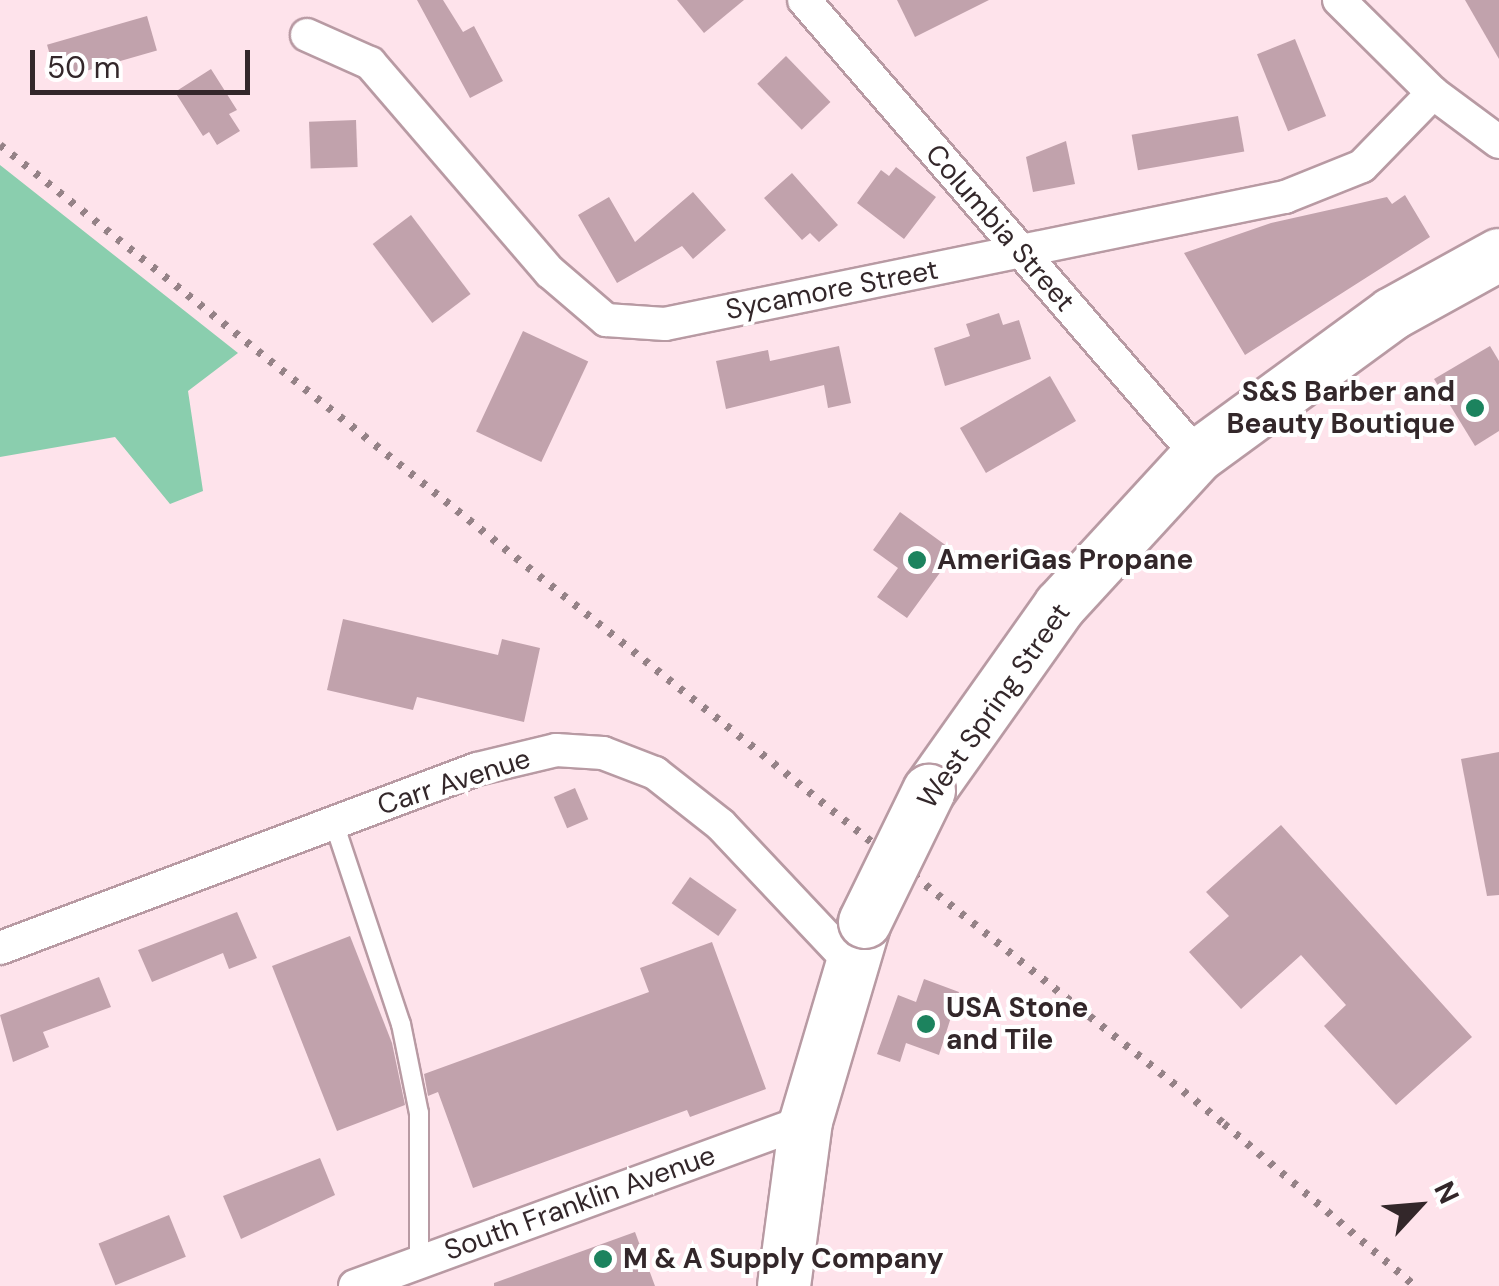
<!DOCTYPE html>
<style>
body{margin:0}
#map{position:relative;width:1499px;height:1286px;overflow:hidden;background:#fee3eb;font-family:"DM Sans",sans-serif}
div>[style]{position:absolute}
.green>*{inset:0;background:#8aceae}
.building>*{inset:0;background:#c1a2ac;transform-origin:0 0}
.roads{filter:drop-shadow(2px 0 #b89aa3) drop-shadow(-2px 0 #b89aa3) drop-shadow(0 2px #b89aa3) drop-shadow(0 -2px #b89aa3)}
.service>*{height:18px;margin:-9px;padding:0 9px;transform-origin:9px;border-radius:9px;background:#fff}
.minor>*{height:32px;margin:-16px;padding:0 16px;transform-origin:16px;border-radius:16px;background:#fff}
.primary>*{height:52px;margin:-26px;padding:0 26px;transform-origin:26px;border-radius:26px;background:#fff}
.rail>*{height:8px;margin-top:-4px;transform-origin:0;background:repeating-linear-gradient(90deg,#958287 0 5px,transparent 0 15px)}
.bridges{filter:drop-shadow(2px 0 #b89aa3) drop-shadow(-2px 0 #b89aa3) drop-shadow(0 2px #b89aa3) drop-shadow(0 -2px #b89aa3)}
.primary-bridge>*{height:52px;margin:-26px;padding:0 26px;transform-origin:26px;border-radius:26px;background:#fff}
.dots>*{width:28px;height:28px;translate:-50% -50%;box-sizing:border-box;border:5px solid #fff;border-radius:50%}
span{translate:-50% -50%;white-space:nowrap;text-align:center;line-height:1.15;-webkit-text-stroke:8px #fff;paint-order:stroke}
.street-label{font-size:28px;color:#33272a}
.poi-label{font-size:28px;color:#33272a;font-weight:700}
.right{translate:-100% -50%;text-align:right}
.left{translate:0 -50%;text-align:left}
.north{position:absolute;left:1369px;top:1156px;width:100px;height:100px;-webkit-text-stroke:8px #fff;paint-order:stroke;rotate:64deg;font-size:28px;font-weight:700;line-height:40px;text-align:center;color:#33272a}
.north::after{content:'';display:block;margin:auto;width:35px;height:45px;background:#33272a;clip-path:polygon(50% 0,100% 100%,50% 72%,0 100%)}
.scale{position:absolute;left:30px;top:50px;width:220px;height:45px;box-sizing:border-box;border:5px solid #33272a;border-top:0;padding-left:12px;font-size:30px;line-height:35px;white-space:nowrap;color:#33272a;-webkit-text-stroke:8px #fff;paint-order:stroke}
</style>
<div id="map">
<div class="green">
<div style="clip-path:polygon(0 165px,238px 353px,188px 391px,203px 491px,170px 504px,115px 437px,0 457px)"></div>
</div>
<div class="building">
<div style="clip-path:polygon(417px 0,443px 0,463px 32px,474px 26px,503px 81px,470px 98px)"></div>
<div style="clip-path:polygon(677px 0,744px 0,704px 33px)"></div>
<div style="clip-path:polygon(897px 0,989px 0,915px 37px)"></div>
<div style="clip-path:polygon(1465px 0,1499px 0,1499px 59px)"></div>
<div style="left:147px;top:16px;width:36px;height:104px;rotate:74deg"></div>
<div style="left:1295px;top:39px;width:83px;height:41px;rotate:68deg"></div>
<div style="left:786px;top:56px;width:64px;height:40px;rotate:46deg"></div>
<div style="clip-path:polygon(211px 69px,237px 110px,229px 114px,240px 131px,217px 145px,209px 132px,203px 136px,175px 92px)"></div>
<div style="left:1238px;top:116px;width:36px;height:108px;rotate:80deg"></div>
<div style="left:356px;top:120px;width:47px;height:47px;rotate:88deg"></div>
<div style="clip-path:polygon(1066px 141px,1075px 184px,1033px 192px,1026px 157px)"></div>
<div style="clip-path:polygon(896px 167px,936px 197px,904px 239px,857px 203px,881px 170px,889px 176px)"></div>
<div style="clip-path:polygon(792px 173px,838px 225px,819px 242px,810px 233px,802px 240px,764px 198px)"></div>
<div style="clip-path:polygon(693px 192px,726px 230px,693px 259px,682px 246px,617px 283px,578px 215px,609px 197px,635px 242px)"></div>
<div style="clip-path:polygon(1405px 195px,1430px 237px,1245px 355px,1184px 253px,1271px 223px,1387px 197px,1392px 204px)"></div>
<div style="left:411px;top:215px;width:99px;height:48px;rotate:53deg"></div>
<div style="clip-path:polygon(999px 313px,1003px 325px,1019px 320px,1031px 359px,945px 386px,934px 348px,970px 336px,966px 324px)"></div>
<div style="left:523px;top:331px;width:72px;height:111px;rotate:25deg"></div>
<div style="clip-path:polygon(839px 346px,851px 403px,828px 408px,824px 385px,726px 409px,716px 361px,768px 350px,770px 361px)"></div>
<div style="clip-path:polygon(1490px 346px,1499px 361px,1499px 431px,1475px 446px,1434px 379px)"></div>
<div style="left:1050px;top:376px;width:52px;height:104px;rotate:60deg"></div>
<div style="clip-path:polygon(900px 512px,955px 552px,907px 618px,877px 597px,898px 568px,873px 550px)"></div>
<div style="clip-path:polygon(343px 619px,498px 655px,502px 639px,540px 648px,524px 722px,417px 697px,413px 710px,327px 690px)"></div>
<div style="clip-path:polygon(1499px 752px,1499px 895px,1487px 896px,1461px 759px)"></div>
<div style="left:575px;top:788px;width:34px;height:23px;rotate:67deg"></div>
<div style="clip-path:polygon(1281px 825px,1472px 1037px,1396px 1105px,1324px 1026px,1346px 1005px,1301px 955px,1241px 1009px,1189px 952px,1229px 916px,1206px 892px)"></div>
<div style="left:690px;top:877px;width:57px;height:32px;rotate:35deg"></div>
<div style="clip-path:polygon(237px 912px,257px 958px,229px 969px,223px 953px,152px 982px,138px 950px)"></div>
<div style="clip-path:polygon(350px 936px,392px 1043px,405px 1105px,337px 1131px,272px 966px)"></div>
<div style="clip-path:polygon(712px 942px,766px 1089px,690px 1117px,687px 1110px,473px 1188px,438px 1092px,428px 1096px,424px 1074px,649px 992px,640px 968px)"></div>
<div style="clip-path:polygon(99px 977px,111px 1007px,43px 1032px,49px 1047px,13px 1062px,0 1015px)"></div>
<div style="clip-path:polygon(924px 979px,959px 992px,939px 1055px,906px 1043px,900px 1062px,877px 1054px,898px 995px,916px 1002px)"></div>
<div style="clip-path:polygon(320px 1158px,335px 1195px,241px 1239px,223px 1196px)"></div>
<div style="left:169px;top:1215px;width:45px;height:76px;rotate:68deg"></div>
<div style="clip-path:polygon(635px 1232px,655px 1286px,494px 1286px,494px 1283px)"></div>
</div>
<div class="roads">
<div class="service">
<div style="left:334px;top:823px;width:212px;rotate:71.6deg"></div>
<div style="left:401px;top:1024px;width:91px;rotate:78.6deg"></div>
<div style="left:419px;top:1113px;width:149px;rotate:90deg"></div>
</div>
<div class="minor">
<div style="left:804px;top:0;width:603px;rotate:49.17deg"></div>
<div style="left:1339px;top:0;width:132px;rotate:44.7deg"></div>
<div style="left:1433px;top:93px;width:82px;rotate:36.6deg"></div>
<div style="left:307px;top:35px;width:69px;rotate:24deg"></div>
<div style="left:370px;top:63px;width:276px;rotate:49.3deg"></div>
<div style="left:550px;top:272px;width:74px;rotate:40.6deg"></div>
<div style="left:606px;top:320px;width:59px;rotate:3.9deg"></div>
<div style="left:665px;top:324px;width:633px;rotate:-11.58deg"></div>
<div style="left:1285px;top:197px;width:83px;rotate:-21.9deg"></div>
<div style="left:1362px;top:166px;width:102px;rotate:-45.8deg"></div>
<div style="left:0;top:948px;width:509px;rotate:-20.57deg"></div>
<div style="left:477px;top:769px;width:81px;rotate:-13.5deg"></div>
<div style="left:556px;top:750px;width:47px;rotate:3.7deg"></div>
<div style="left:603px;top:753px;width:56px;rotate:21deg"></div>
<div style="left:655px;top:773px;width:84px;rotate:38.2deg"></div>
<div style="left:721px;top:825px;width:190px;rotate:46.7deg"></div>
<div style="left:355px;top:1286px;width:480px;rotate:-20.1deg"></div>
</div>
<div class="primary">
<div style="left:929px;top:791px;width:227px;rotate:-54.7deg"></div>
<div style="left:1060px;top:606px;width:204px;rotate:-47.4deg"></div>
<div style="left:1198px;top:456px;width:240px;rotate:-36.2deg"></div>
<div style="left:1392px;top:314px;width:122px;rotate:-28.9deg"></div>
<div style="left:784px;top:1286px;width:166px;rotate:-82.4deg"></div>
<div style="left:806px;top:1121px;width:208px;rotate:-73.5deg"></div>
</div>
</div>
<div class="rail">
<div style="left:0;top:145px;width:1567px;rotate:38.65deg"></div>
<div style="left:1224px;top:1124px;width:250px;rotate:40.3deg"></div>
</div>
<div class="bridges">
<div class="primary-bridge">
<div style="left:865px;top:922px;width:146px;rotate:-64deg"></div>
</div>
</div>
<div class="dots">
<div style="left:1475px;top:408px;background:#1c835e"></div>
<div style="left:917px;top:560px;background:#1c835e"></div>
<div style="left:926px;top:1024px;background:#1c835e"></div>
<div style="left:603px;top:1259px;background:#1c835e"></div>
</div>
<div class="street-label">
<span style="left:1000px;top:228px;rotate:49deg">Columbia Street</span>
<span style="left:832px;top:290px;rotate:-11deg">Sycamore Street</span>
<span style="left:994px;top:706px;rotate:-55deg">West Spring Street</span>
<span style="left:454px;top:782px;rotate:-18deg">Carr Avenue</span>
<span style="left:580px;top:1203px;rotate:-20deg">South Franklin Avenue</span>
</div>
<div class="poi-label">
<span class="right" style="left:1455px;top:408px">S&amp;S Barber and<br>Beauty Boutique</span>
<span class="left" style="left:937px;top:560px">AmeriGas Propane</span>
<span class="left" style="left:946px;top:1024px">USA Stone<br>and Tile</span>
<span class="left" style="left:623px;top:1259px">M &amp; A Supply Company</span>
</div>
<div class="north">N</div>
<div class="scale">50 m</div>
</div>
